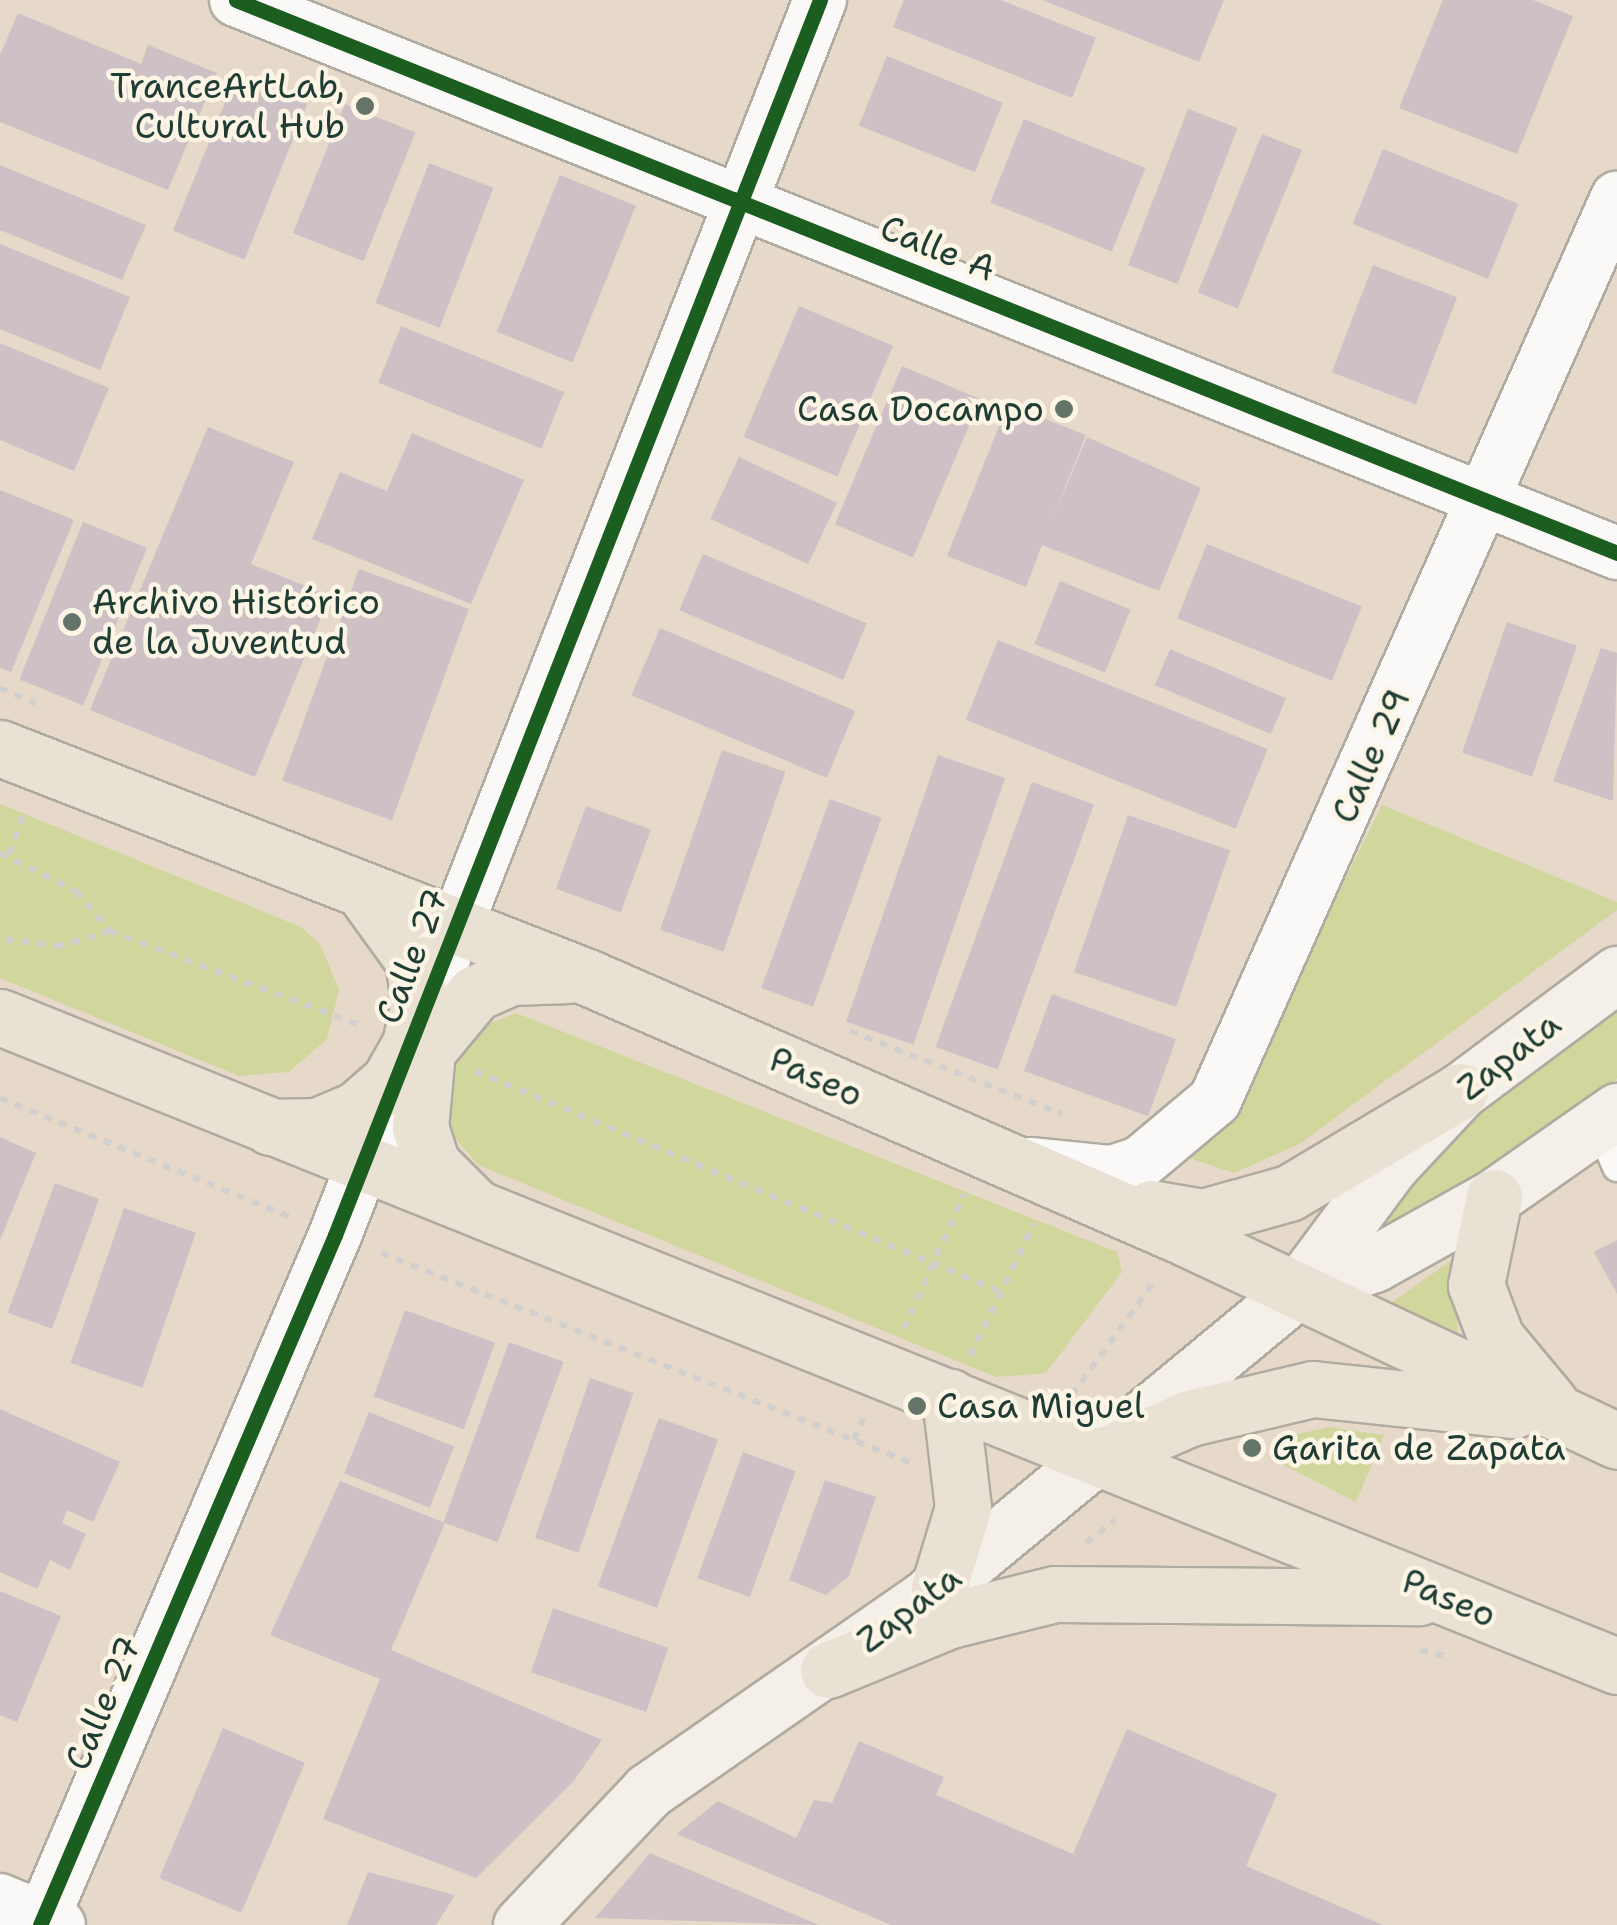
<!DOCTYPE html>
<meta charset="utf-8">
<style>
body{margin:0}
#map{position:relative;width:1617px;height:1925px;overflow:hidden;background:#e6d9c9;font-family:"Shantell Sans",sans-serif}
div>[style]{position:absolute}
.green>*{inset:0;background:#d1d69c}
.building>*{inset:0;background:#cdc1c5;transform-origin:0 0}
.path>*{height:6px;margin-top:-3px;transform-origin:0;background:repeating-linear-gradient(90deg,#d2d0cc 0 8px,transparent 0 16px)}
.roads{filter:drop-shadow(2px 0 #b0aba0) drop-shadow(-2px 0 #b0aba0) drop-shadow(0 2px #b0aba0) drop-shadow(0 -2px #b0aba0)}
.lane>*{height:28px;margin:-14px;padding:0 14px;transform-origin:14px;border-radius:14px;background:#fbf9f7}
.street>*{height:52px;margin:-26px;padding:0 26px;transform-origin:26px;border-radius:26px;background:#fbf9f7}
.secondary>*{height:55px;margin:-27.5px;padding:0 27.5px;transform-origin:27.5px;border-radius:27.5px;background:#f4efe8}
.primary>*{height:55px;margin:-27.5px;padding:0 27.5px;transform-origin:27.5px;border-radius:27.5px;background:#e9e1d4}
.cycleway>*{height:15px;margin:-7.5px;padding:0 7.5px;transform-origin:7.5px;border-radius:7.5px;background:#1b5e20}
.dots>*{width:28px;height:28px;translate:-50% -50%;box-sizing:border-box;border:5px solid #fcf5e5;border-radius:50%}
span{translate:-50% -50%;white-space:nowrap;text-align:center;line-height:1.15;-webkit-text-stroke:9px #fcf5e5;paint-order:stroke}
.poi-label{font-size:35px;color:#1f3d34}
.right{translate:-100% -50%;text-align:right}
.left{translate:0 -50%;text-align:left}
.street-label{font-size:35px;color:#1f3d34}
</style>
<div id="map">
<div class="green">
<div style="clip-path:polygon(0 804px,301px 927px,320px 944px,339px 990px,327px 1039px,289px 1072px,239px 1076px,0 978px)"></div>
<div style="clip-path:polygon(1382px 805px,1617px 902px,1617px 910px,1301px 1143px,1234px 1173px,1186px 1157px,1223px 1126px)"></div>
<div style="clip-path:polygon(1617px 1008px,1617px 1079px,1501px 1163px,1362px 1242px,1471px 1110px)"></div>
<div style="clip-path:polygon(516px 1013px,1117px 1252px,1122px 1272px,1046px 1373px,996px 1377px,478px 1165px,444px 1125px,441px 1073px,470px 1031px)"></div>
<div style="clip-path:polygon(1453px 1259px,1458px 1338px,1387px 1306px)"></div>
<div style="clip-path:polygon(1329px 1427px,1384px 1435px,1356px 1502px,1270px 1458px,1276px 1439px)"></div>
</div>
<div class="building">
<div style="clip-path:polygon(904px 0,1001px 0,1096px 38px,1072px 98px,893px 27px)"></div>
<div style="clip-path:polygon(1042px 0,1224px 0,1199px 62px)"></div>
<div style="clip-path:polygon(1443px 0,1533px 0,1573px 16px,1517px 154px,1399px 108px)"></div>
<div style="clip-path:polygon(18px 13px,141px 64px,148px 45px,217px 73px,168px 190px,0 122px,0 55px)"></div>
<div style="left:887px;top:56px;width:125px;height:75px;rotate:22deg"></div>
<div style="left:236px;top:75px;width:77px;height:168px;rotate:22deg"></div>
<div style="left:345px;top:104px;width:76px;height:139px;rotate:22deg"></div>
<div style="left:1188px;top:109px;width:53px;height:167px;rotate:21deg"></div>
<div style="left:1024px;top:119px;width:131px;height:90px;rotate:22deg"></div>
<div style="left:1262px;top:134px;width:43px;height:171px;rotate:22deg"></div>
<div style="left:1383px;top:149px;width:146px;height:81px;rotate:22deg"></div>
<div style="left:429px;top:163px;width:69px;height:150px;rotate:21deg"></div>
<div style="clip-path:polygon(0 165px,146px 225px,122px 280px,0 230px)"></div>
<div style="left:560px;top:175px;width:82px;height:169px;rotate:22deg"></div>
<div style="clip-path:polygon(0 244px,130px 297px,100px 370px,0 329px)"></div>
<div style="left:1373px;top:265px;width:90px;height:115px;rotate:21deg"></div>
<div style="left:799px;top:306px;width:102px;height:142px;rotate:23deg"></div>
<div style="left:401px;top:326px;width:176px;height:61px;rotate:22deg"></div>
<div style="clip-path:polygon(0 343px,109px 388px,74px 471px,0 440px)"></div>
<div style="left:902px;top:366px;width:85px;height:172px;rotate:23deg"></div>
<div style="clip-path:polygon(1008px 404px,1086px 435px,1052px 521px,1087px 437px,1201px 488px,1159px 591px,1042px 545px,1026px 587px,947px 556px)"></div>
<div style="clip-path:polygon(208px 427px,294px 462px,251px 564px,330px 596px,255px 777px,90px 710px)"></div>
<div style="clip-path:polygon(412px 433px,524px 480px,471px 604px,312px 539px,340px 472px,387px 491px)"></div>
<div style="left:739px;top:457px;width:108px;height:68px;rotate:25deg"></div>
<div style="clip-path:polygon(0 490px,74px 520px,11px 672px,0 668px)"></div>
<div style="left:83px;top:522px;width:69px;height:170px;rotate:22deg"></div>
<div style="left:1207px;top:544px;width:167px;height:80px;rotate:22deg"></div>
<div style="left:703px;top:554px;width:178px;height:61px;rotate:23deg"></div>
<div style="left:359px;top:569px;width:117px;height:225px;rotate:20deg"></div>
<div style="left:1060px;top:581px;width:76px;height:68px;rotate:22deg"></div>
<div style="left:1507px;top:622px;width:74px;height:138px;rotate:19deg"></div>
<div style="left:660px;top:628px;width:212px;height:73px;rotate:23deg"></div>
<div style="left:998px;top:640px;width:291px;height:86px;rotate:22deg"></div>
<div style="clip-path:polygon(1601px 648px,1617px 653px,1613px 801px,1553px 781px)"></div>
<div style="left:1170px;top:649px;width:126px;height:39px;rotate:23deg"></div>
<div style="left:722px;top:750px;width:67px;height:190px;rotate:19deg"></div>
<div style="left:938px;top:755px;width:71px;height:282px;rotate:19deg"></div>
<div style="left:1032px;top:782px;width:66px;height:282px;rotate:20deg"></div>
<div style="left:830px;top:799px;width:55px;height:201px;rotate:20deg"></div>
<div style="left:586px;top:806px;width:69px;height:88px;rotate:20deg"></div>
<div style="left:1128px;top:815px;width:108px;height:166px;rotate:19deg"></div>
<div style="left:1052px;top:994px;width:132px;height:82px;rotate:20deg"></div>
<div style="clip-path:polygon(0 1137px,36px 1153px,0 1240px)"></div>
<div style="left:55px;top:1183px;width:47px;height:138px;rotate:20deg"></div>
<div style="left:124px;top:1208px;width:76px;height:164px;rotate:19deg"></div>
<div style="clip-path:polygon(1617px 1240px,1617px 1294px,1594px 1252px)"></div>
<div style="left:405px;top:1310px;width:96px;height:92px;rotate:20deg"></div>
<div style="left:509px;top:1342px;width:58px;height:192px;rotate:20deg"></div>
<div style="left:590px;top:1378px;width:46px;height:169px;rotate:19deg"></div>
<div style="clip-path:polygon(0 1409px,120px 1462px,93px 1522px,67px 1510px,62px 1523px,86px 1534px,70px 1570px,50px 1560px,37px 1589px,0 1572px)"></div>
<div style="left:369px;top:1412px;width:92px;height:66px;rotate:22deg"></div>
<div style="left:659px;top:1418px;width:63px;height:179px;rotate:20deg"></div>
<div style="left:1248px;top:1434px;width:20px;height:22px;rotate:27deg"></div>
<div style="left:743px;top:1452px;width:56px;height:134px;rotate:20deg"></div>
<div style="clip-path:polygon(825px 1480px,876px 1497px,849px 1576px,826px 1595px,789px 1580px)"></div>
<div style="clip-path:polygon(340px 1481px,445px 1523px,391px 1650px,602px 1740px,573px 1782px,476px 1878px,323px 1819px,380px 1679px,270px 1635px)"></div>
<div style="clip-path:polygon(0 1591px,61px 1616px,17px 1722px,0 1715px)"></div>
<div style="left:553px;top:1608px;width:122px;height:68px;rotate:19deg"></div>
<div style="left:223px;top:1728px;width:89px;height:163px;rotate:23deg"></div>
<div style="clip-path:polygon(1127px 1729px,1277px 1794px,1246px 1866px,1383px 1925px,891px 1925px,677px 1834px,718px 1801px,796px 1838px,814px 1800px,832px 1803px,859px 1741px,944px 1777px,936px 1795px,1073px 1854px)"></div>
<div style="clip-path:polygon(650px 1853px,819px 1925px,595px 1918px)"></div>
<div style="clip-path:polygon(368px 1872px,455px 1895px,436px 1925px,347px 1925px)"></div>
</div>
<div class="path">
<div style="left:0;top:688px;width:39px;rotate:23deg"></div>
<div style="left:0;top:853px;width:85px;rotate:26.6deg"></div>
<div style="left:76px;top:891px;width:52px;rotate:49.6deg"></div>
<div style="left:110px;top:931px;width:51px;rotate:163deg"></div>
<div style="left:61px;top:946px;width:61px;rotate:-173.5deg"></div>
<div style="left:9px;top:854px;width:48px;rotate:-69.3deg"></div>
<div style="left:110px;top:931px;width:268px;rotate:20.7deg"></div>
<div style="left:850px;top:1031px;width:228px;rotate:21.4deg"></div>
<div style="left:475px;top:1071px;width:571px;rotate:22.79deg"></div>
<div style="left:0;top:1098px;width:313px;rotate:22.3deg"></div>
<div style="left:381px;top:1253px;width:568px;rotate:21.6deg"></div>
<div style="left:904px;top:1329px;width:148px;rotate:-66deg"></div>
<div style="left:970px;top:1356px;width:148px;rotate:-64.3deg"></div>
<div style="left:1072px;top:1395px;width:143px;rotate:-54.1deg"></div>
<div style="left:854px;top:1440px;width:24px;rotate:-66deg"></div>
<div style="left:1086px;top:1543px;width:37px;rotate:-38deg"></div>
<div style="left:1420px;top:1650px;width:28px;rotate:13deg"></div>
</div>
<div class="roads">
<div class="lane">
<div style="left:1598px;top:1123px;width:48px;rotate:66.6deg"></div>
</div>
<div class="street">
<div style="left:236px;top:0;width:1488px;rotate:21.82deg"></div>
<div style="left:1030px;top:1164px;width:82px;rotate:5.6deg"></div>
<div style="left:1112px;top:1172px;width:29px;rotate:-18deg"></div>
<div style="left:1140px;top:1163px;width:98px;rotate:-40deg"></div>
<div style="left:1215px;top:1100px;width:988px;rotate:-65.98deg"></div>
<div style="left:0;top:1900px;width:64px;rotate:23deg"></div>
<div style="left:40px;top:1925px;width:750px;rotate:-66.85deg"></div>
<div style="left:335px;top:1235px;width:1327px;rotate:-68.56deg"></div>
</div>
<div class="secondary">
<div style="left:1298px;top:1290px;width:80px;rotate:-18.9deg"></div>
<div style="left:1374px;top:1264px;width:137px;rotate:-29.2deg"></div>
<div style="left:1494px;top:1197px;width:150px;rotate:-35deg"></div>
<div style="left:521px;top:1925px;width:185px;rotate:-46.5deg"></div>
<div style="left:648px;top:1791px;width:335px;rotate:-34.8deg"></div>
<div style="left:923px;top:1600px;width:487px;rotate:-39.6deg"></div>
<div style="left:1298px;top:1290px;width:156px;rotate:-53.4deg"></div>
<div style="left:1391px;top:1165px;width:101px;rotate:-47deg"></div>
<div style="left:1460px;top:1091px;width:196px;rotate:-36.7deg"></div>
</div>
<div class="primary">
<div style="left:0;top:748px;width:630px;rotate:21.31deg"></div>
<div style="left:587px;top:977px;width:653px;rotate:23.54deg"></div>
<div style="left:1186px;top:1238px;width:476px;rotate:25.2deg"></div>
<div style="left:0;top:1017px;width:1742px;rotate:21.87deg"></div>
<div style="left:270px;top:1127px;width:47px;rotate:-1.2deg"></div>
<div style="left:317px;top:1126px;width:43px;rotate:-23deg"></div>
<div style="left:357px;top:1109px;width:43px;rotate:-41.2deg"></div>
<div style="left:389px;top:1081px;width:43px;rotate:-60.4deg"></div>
<div style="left:410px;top:1044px;width:43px;rotate:-77.9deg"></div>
<div style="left:419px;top:1002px;width:42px;rotate:-98.1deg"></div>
<div style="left:413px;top:960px;width:84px;rotate:-125.8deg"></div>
<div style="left:1494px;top:1197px;width:90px;rotate:101.6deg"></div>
<div style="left:1476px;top:1285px;width:57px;rotate:69.3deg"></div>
<div style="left:1496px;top:1338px;width:85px;rotate:50.3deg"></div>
<div style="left:473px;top:1205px;width:58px;rotate:-135deg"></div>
<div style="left:432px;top:1164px;width:38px;rotate:-108deg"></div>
<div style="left:420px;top:1128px;width:77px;rotate:-84.8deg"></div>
<div style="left:427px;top:1051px;width:75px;rotate:-50.4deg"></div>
<div style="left:475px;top:993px;width:39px;rotate:-24deg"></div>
<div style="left:511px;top:977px;width:58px;rotate:-2deg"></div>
<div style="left:1151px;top:1208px;width:53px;rotate:9.8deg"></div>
<div style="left:1203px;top:1217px;width:89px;rotate:-15.6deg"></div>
<div style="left:1289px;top:1193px;width:199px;rotate:-30.8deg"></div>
<div style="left:1100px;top:1457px;width:98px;rotate:-23.4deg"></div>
<div style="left:1190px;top:1418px;width:126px;rotate:-13.3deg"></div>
<div style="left:1313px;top:1389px;width:202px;rotate:6deg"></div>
<div style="left:939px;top:1587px;width:83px;rotate:-73.1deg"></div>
<div style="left:963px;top:1508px;width:112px;rotate:-96.7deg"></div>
<div style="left:828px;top:1670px;width:132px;rotate:-22.3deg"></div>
<div style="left:950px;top:1620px;width:108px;rotate:-13.9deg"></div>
<div style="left:1055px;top:1594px;width:364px;rotate:0.5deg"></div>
</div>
</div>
<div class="cycleway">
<div style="left:236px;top:0;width:1488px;rotate:21.82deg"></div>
<div style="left:40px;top:1925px;width:750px;rotate:-66.85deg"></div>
<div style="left:335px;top:1235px;width:1327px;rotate:-68.56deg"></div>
</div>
<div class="dots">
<div style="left:365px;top:106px;background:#657468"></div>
<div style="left:1064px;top:409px;background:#657468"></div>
<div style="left:72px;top:622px;background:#657468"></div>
<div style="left:917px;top:1406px;background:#657468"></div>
<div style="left:1252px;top:1448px;background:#657468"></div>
</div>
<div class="poi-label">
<span class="right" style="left:345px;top:106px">TranceArtLab,<br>Cultural Hub</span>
<span class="right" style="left:1044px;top:409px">Casa Docampo</span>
<span class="left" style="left:92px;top:622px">Archivo Histórico<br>de la Juventud</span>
<span class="left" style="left:937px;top:1406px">Casa Miguel</span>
<span class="left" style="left:1272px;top:1448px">Garita de Zapata</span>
</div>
<div class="street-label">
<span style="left:938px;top:248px;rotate:22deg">Calle A</span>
<span style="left:1371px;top:756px;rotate:-66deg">Calle 29</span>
<span style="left:412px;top:956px;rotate:-69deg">Calle 27</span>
<span style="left:1509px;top:1056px;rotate:-38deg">Zapata</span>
<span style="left:816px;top:1077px;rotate:24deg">Paseo</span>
<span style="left:1449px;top:1598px;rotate:23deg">Paseo</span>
<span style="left:909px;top:1609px;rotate:-37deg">Zapata</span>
<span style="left:103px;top:1703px;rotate:-67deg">Calle 27</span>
</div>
</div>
